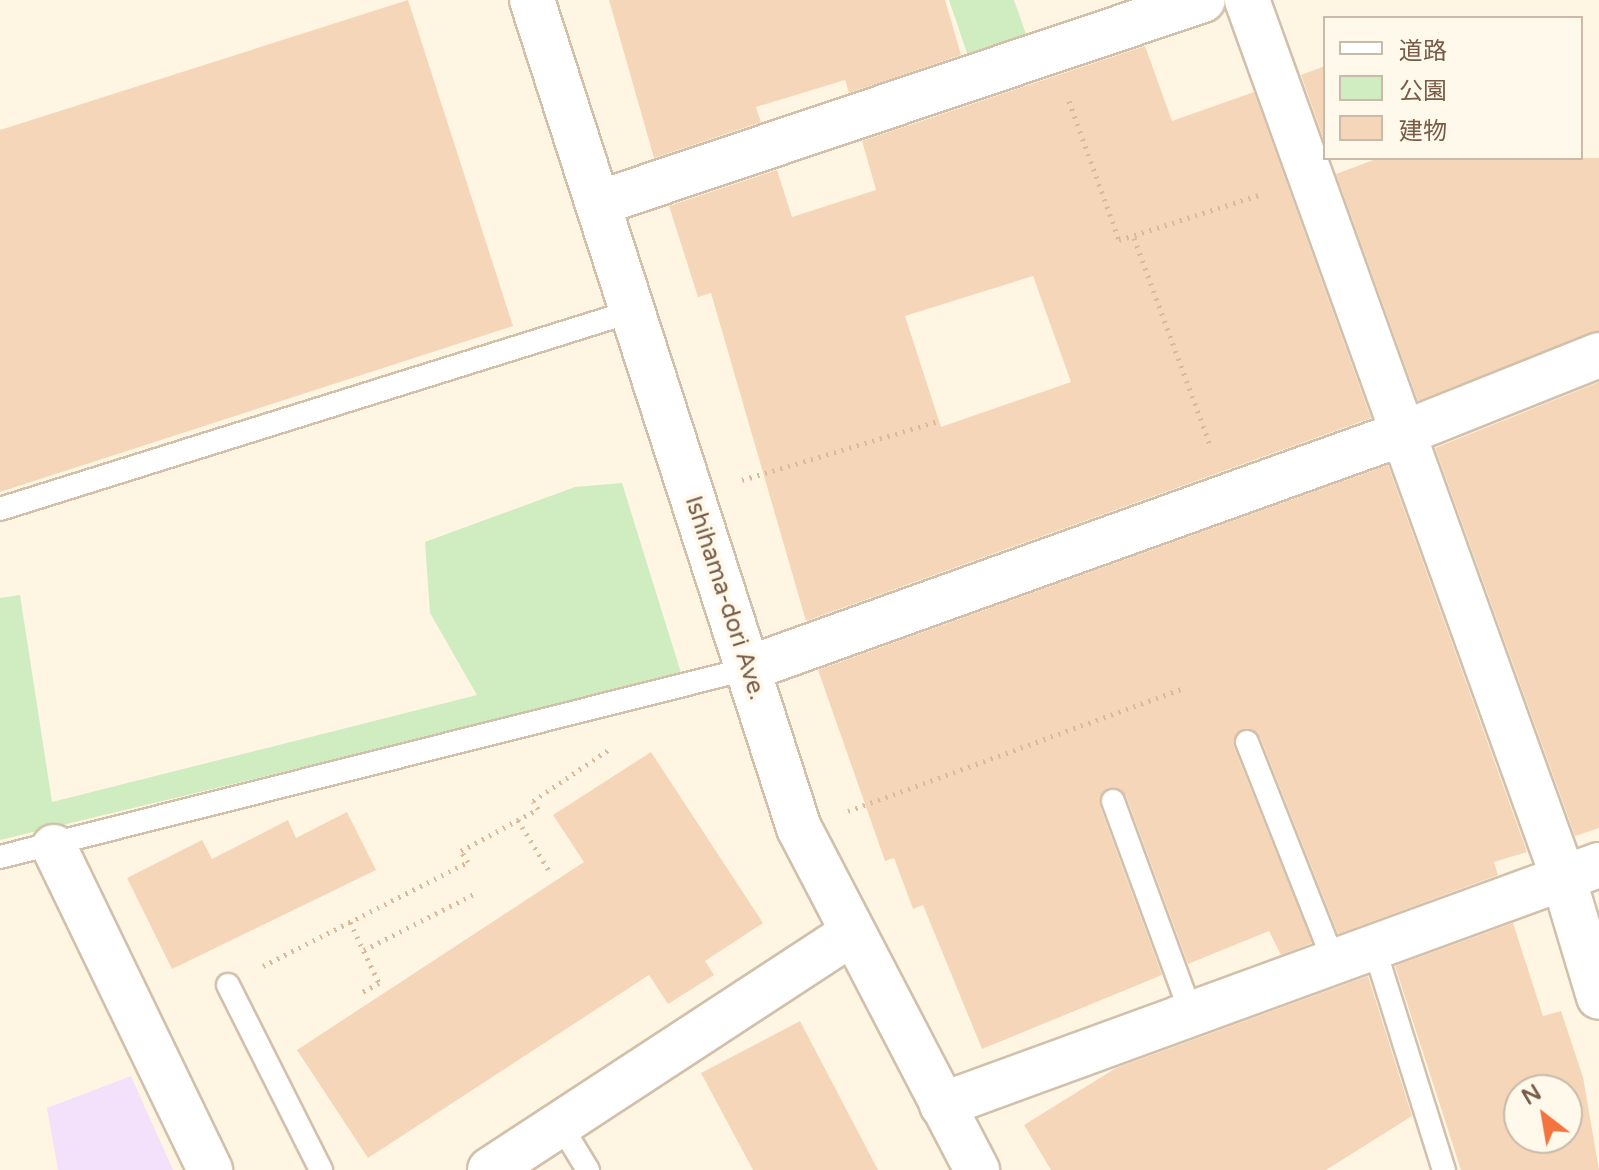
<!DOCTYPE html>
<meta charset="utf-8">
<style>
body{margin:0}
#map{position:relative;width:1599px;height:1170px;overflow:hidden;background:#fef6e3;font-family:"Varela Round","Noto Sans JP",sans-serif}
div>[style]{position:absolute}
.education>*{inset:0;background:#f3e0fa}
.green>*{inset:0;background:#cfedc0}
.building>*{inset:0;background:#f6d6b8}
.path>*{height:5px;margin-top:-2.5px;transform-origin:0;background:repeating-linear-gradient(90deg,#dbb99b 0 2px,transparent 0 8px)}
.roads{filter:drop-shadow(2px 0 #d2c0ab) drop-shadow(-2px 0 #d2c0ab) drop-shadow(0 2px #d2c0ab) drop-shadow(0 -2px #d2c0ab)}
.service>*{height:22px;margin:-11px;padding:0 11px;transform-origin:11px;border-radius:11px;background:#fff}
.minor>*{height:44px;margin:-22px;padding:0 22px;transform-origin:22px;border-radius:22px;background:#fff}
.tertiary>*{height:44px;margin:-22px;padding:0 22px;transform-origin:22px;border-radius:22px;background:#fff}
span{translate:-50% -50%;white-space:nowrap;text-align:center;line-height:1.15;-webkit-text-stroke:8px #fff9eb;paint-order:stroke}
.street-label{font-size:24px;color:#785c47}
.legend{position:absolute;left:1323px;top:16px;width:260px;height:144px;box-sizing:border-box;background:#fff9eb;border:2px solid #c9baa9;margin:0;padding:10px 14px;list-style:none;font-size:24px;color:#785c47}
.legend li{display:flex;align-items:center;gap:16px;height:40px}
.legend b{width:40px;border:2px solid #c9baa9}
.north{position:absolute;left:1503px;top:1074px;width:80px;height:80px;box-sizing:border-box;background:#fff9eb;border:2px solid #c9baa9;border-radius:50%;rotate:329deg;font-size:22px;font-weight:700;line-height:32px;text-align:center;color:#785c47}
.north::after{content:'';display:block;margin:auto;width:28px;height:36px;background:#f2743e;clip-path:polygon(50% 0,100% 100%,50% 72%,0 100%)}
</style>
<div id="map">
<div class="education">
<div style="clip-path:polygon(131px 1076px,173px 1170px,58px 1170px,47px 1108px)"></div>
</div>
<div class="green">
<div style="clip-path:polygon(949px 0,1014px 0,1028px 40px,969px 59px)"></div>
<div style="clip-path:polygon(622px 483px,682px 676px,0 840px,0 598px,20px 595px,52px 802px,477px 695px,430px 613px,425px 542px,575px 487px)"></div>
</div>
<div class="building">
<div style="clip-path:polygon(408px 0,513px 326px,0 492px,0 130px)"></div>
<div style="clip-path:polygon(609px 0,945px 0,961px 55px,849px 93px,845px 80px,756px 107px,761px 122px,654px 158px)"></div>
<div style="clip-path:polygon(evenodd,1145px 46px,1172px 121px,1254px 92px,1371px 418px,806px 621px,711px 293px,698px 297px,669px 206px,777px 170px,792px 217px,876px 190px,862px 141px,1145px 46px,1033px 276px,1071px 382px,941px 427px,905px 316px,1033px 276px)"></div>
<div style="clip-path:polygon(1325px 66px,1325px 143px,1301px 75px)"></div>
<div style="clip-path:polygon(1379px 158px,1599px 158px,1599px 331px,1418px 401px,1336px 174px)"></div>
<div style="clip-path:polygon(1599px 382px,1599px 828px,1575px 836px,1435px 448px)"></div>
<div style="clip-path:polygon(1388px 465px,1527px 852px,1494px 862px,1498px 875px,1338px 934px,1260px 737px,1243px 729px,1234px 747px,1312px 943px,1281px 955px,1269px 931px,1188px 964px,1126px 796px,1109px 788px,1100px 806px,1162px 975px,982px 1049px,923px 905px,913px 909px,894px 858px,885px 861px,818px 670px)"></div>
<div style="clip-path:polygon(651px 752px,763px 923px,705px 961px,714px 975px,668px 1004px,649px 975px,368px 1158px,297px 1050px,584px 862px,553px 815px)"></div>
<div style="clip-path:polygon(347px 812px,376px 870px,172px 969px,127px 878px,202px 840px,212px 859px,288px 820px,296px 838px)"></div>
<div style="clip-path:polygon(evenodd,1513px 923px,1543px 1016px,1561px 1011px,1583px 1077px,1599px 1170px,1461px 1170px,1395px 966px,1513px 923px,1519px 1090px,1567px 1090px,1567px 1138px,1519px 1138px,1519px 1090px)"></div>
<div style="clip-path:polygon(1368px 976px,1412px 1116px,1326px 1170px,1051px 1170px,1024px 1125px,1116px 1068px)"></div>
<div style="clip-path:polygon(800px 1021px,878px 1170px,753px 1170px,701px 1073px)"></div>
</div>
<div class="path">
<div style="left:1069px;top:101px;width:148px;rotate:70.2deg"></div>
<div style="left:1119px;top:240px;width:150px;rotate:-17.8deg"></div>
<div style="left:1134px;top:238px;width:223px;rotate:69.8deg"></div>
<div style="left:742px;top:480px;width:202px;rotate:-16.7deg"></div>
<div style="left:848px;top:811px;width:359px;rotate:-20.1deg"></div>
<div style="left:518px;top:820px;width:61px;rotate:58.4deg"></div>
<div style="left:350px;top:922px;width:68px;rotate:64.6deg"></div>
<div style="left:379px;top:983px;width:19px;rotate:152deg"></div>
<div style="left:364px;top:950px;width:123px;rotate:-27deg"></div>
<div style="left:263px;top:966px;width:230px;rotate:-26.9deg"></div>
<div style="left:468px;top:862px;width:13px;rotate:-122deg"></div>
<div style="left:461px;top:851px;width:88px;rotate:-28.6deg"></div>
<div style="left:538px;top:809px;width:9px;rotate:-122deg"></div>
<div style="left:533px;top:801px;width:94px;rotate:-34.2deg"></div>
</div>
<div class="roads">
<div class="service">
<div style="left:0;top:509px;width:663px;rotate:-17.37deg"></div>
<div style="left:1247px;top:742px;width:237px;rotate:68.4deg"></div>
<div style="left:1113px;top:801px;width:226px;rotate:69.8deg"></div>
<div style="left:0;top:857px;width:770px;rotate:-14.13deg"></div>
<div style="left:1374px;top:947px;width:234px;rotate:72.6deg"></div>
<div style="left:228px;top:985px;width:207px;rotate:63.3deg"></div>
<div style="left:560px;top:1124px;width:54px;rotate:58.7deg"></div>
</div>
<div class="minor">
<div style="left:1247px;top:0;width:932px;rotate:70.18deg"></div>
<div style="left:1563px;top:877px;width:125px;rotate:73.3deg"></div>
<div style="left:599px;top:203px;width:637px;rotate:-18.58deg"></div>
<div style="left:747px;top:669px;width:698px;rotate:-19.76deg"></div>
<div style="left:1404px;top:433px;width:210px;rotate:-21.8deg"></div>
<div style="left:54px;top:847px;width:359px;rotate:64.2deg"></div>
<div style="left:942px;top:1105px;width:699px;rotate:-20.07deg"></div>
<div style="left:490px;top:1170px;width:431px;rotate:-33.2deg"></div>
</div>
<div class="tertiary">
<div style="left:532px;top:0;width:870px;rotate:72.13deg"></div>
<div style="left:799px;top:828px;width:386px;rotate:62.5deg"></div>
</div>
</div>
<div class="street-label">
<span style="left:725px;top:598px;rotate:72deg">Ishihama-dori Ave.</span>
</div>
<ul class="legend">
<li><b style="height:10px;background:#fff"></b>道路</li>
<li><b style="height:22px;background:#cfedc0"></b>公園</li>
<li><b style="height:22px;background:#f6d6b8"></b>建物</li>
</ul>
<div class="north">N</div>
</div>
